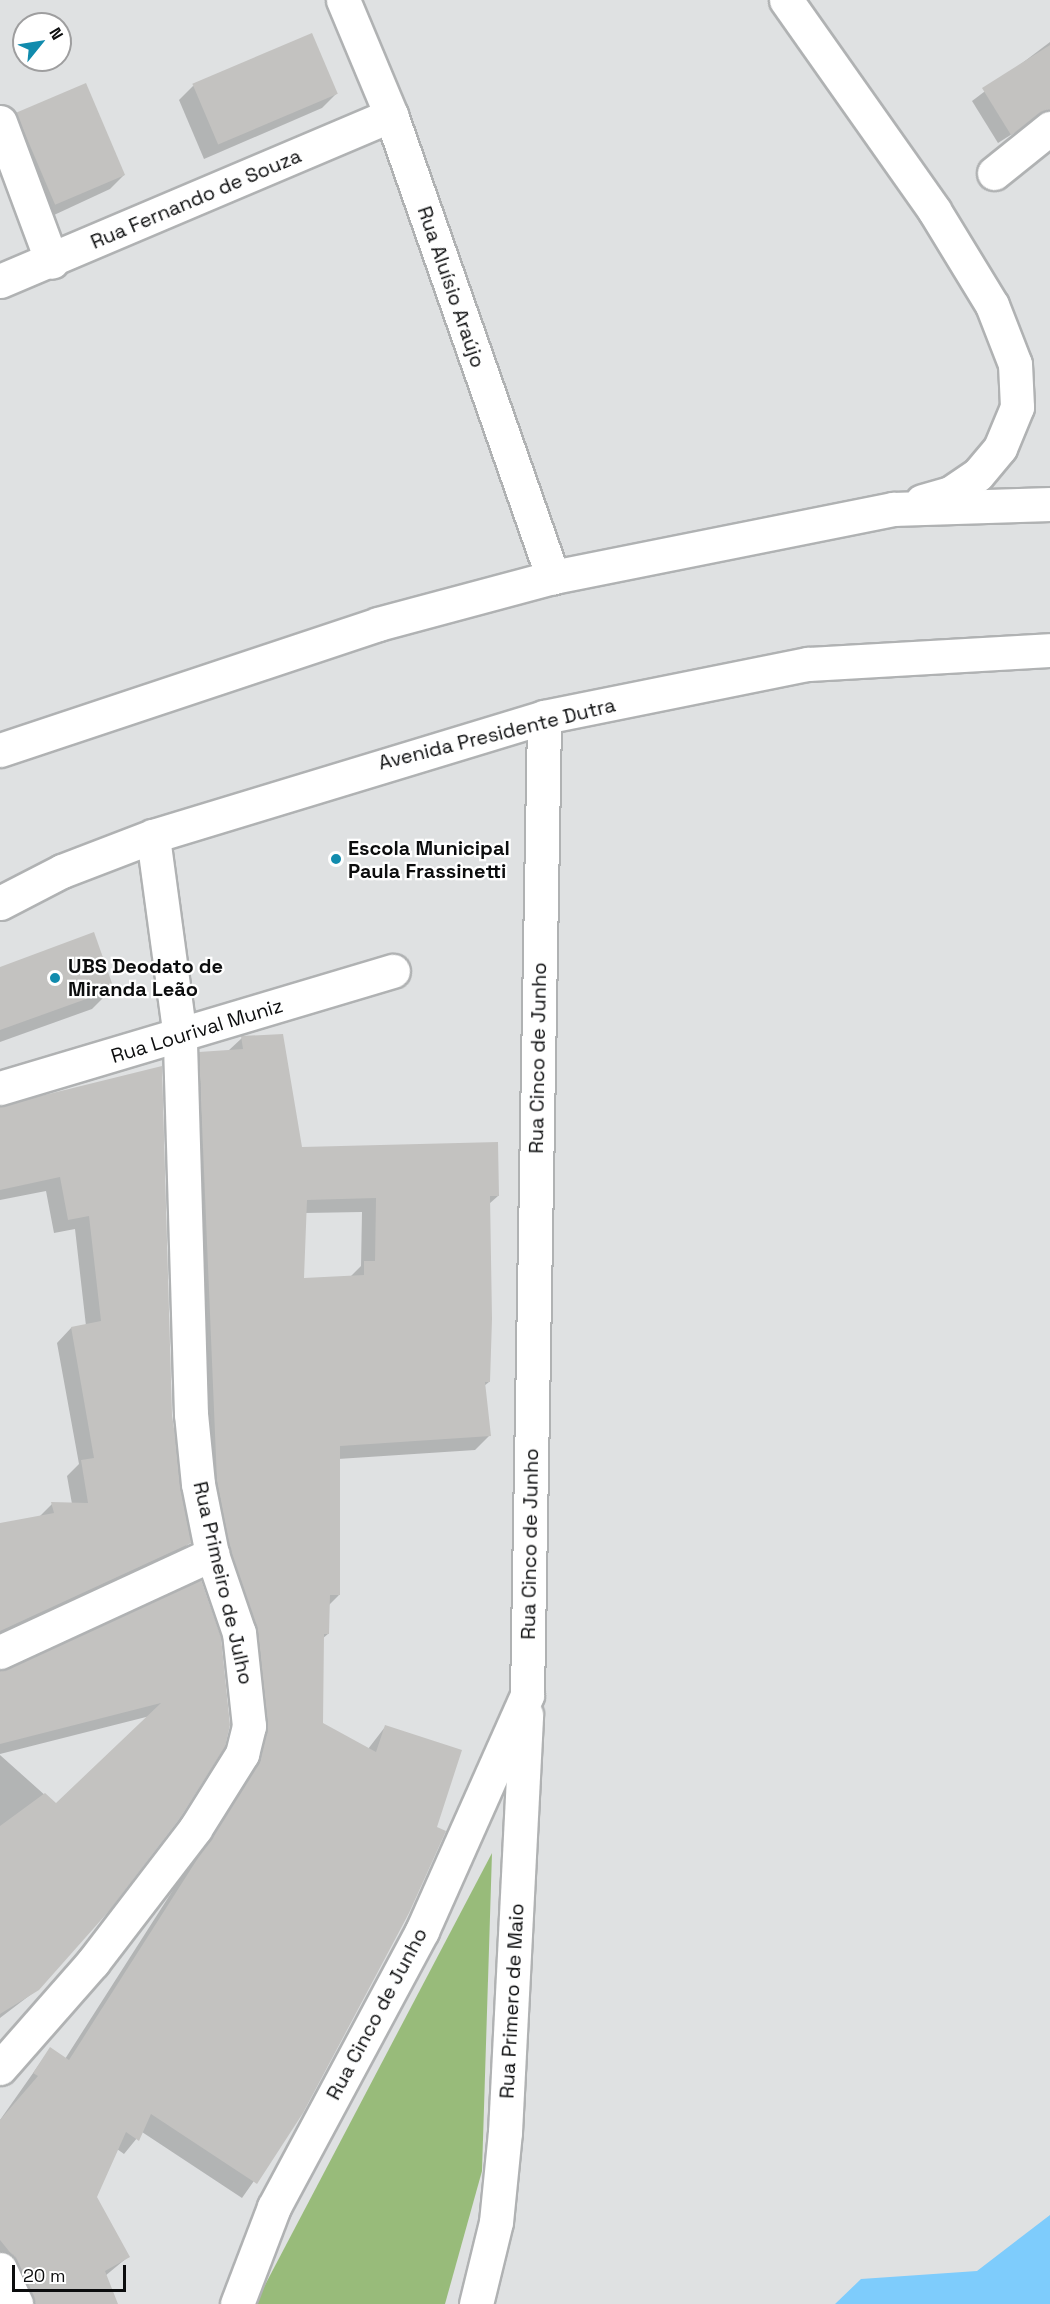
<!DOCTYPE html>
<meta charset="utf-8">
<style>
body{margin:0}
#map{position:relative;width:1050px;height:2304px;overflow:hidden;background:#dfe1e2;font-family:"Space Grotesk",sans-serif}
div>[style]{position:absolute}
.green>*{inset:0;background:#98bb7a}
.water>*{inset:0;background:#7eccfc}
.shadow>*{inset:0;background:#0003}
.building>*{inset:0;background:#c3c2c0;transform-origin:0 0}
.roads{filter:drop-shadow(2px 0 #b0b2b3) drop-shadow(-2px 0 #b0b2b3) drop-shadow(0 2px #b0b2b3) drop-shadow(0 -2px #b0b2b3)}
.minor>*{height:33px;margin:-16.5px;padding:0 16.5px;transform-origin:16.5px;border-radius:16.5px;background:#fff}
.dots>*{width:16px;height:16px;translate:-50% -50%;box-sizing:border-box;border:3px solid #fff;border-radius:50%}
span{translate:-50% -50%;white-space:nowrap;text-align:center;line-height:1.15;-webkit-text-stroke:4.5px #fff;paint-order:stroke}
.street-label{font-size:20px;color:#0c0d0e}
.poi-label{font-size:20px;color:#0c0d0e;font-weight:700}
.left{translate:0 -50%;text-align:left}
.north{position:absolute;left:12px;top:12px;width:60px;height:60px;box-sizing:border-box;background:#fff;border:2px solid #9e9e9f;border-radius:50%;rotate:60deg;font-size:16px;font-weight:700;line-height:24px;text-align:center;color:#0c0d0e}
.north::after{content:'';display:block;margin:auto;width:21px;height:27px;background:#118bad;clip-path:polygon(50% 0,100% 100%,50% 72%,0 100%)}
.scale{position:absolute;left:12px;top:2265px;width:114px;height:27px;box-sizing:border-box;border:3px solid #0c0d0e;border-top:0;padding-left:8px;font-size:18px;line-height:21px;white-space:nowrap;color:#0c0d0e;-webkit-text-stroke:4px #fff;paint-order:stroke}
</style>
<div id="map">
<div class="green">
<div style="clip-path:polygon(492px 1853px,482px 2171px,445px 2304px,255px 2304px)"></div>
</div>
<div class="water">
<div style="clip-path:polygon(1050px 2215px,1050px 2304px,835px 2304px,861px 2279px,977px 2271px)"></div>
</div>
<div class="shadow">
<div style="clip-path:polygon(1050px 42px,1050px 110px,998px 143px,972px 101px)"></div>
<div style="clip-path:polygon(193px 86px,336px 94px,322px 108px,204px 159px,179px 100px)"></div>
<div style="clip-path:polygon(17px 115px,124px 175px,110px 189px,39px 222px,4px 129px)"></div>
<div style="clip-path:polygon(0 969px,112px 989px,92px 1009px,0 1042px)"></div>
<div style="clip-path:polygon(evenodd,242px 1038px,301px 1148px,498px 1196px,489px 1204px,489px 1382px,484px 1386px,489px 1436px,475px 1450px,338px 1459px,339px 1595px,329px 1605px,328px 1634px,322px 1639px,321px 1723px,368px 1749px,385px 1727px,302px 2112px,242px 2198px,142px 2132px,124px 2154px,117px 2149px,95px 2197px,128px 2257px,105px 2276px,117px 2304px,16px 2304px,0 2273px,0 2120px,50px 2049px,65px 2059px,244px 1779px,216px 1564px,186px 1068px,200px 1053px,228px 1051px,242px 1038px,362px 1212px,361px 1266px,350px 1277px,303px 1280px,305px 1213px,362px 1212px)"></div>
<div style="clip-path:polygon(161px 1068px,171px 1415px,189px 1543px,175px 1557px,0 1638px,0 1525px,39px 1517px,52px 1504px,72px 1504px,67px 1476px,79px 1464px,57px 1343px,71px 1328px,86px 1326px,75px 1229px,54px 1233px,46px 1191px,0 1200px,0 1107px)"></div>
<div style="clip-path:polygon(200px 1582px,178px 1817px,38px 1989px,0 2018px,0 1755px,56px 1805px,150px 1716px,0 1754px,0 1670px)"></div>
</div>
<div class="building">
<div style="left:312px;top:33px;width:66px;height:130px;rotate:67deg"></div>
<div style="clip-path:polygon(1050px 45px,1050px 110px,1011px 135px,982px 88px)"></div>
<div style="left:86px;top:83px;width:100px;height:76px;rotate:67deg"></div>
<div style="clip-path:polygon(94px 932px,114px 989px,0 1030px,0 967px)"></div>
<div style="clip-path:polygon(evenodd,283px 1034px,302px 1147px,498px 1142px,499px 1196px,490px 1196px,492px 1319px,490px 1382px,485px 1382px,491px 1436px,340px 1446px,340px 1595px,330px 1595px,329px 1634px,324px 1634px,323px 1723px,376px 1752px,385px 1725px,462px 1750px,437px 1827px,446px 1831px,409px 1913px,303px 2113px,257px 2184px,151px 2114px,139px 2141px,126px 2132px,97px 2197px,130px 2257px,105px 2271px,118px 2304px,34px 2304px,17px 2261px,0 2240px,0 2120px,38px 2076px,33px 2073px,50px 2047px,69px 2060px,258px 1764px,267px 1731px,258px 1631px,230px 1549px,217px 1481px,199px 1052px,243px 1049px,241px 1036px,283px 1034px,376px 1198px,375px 1261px,364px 1261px,364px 1275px,304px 1278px,307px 1200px,376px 1198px)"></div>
<div style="clip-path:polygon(162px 1066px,172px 1415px,191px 1543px,0 1631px,0 1523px,54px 1513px,51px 1502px,88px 1503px,81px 1460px,94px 1458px,71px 1327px,101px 1321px,89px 1216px,68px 1220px,60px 1177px,0 1190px,0 1106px)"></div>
<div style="clip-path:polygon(201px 1580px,221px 1637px,230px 1725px,225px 1747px,180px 1818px,109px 1911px,39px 1990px,0 2014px,0 1826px,45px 1793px,56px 1803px,161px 1703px,0 1744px,0 1670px)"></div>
</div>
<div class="roads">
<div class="minor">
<div style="left:343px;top:0;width:125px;rotate:67.3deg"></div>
<div style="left:391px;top:115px;width:490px;rotate:70.7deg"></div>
<div style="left:786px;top:0;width:257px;rotate:54.8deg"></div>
<div style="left:934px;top:210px;width:111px;rotate:58.6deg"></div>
<div style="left:992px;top:305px;width:63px;rotate:68.7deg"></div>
<div style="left:1015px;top:364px;width:43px;rotate:87.3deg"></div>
<div style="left:1017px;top:407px;width:44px;rotate:112.5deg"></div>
<div style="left:1000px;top:448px;width:35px;rotate:130deg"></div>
<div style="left:977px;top:475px;width:32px;rotate:146deg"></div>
<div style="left:950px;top:493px;width:29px;rotate:164deg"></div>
<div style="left:0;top:122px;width:149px;rotate:69.6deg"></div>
<div style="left:994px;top:173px;width:72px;rotate:-38.8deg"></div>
<div style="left:0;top:281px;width:425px;rotate:-23deg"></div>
<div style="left:0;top:750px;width:398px;rotate:-18.4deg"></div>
<div style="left:378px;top:624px;width:181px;rotate:-15deg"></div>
<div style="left:553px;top:577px;width:347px;rotate:-11.3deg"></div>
<div style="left:893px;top:509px;width:157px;rotate:-1.8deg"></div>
<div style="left:0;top:903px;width:70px;rotate:-27.3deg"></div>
<div style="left:62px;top:871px;width:97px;rotate:-21deg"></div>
<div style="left:153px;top:836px;width:409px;rotate:-16.9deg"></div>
<div style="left:544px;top:717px;width:269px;rotate:-11.4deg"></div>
<div style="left:808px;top:664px;width:242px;rotate:-3.3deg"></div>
<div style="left:0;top:1088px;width:410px;rotate:-16.6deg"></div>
<div style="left:0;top:1652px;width:234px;rotate:-24.8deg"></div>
<div style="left:0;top:2068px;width:141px;rotate:-48.7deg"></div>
<div style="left:93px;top:1962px;width:168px;rotate:-52.5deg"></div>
<div style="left:195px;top:1829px;width:89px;rotate:-57.9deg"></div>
<div style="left:242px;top:1754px;width:29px;rotate:-76deg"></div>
<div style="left:249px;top:1726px;width:94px;rotate:-96.1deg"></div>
<div style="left:239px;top:1633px;width:83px;rotate:-108.9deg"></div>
<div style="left:212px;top:1554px;width:71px;rotate:-101.3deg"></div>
<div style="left:198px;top:1484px;width:70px;rotate:-95.7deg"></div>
<div style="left:191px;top:1414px;width:377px;rotate:-91.7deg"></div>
<div style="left:180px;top:1037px;width:203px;rotate:-97.7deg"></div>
<div style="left:0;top:2269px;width:38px;rotate:65deg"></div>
<div style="left:237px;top:2304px;width:104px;rotate:-69.1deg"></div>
<div style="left:274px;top:2207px;width:313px;rotate:-61.8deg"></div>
<div style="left:422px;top:1931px;width:258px;rotate:-66deg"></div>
<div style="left:527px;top:1695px;width:978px;rotate:-89deg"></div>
<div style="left:476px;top:2304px;width:84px;rotate:-76.3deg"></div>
<div style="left:496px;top:2222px;width:90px;rotate:-84.3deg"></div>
<div style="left:505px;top:2132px;width:418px;rotate:-87.1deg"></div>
</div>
</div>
<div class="dots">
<div style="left:336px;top:859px;background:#118bad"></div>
<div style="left:55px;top:978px;background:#118bad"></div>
</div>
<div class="street-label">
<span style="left:196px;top:199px;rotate:-23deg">Rua Fernando de Souza</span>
<span style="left:451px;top:287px;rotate:71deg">Rua Aluísio Araújo</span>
<span style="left:497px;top:734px;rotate:-14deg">Avenida Presidente Dutra</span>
<span style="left:197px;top:1031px;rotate:-17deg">Rua Lourival Muniz</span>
<span style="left:538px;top:1058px;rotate:-89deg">Rua Cinco de Junho</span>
<span style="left:530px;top:1544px;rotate:-89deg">Rua Cinco de Junho</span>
<span style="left:223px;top:1583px;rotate:77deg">Rua Primeiro de Julho</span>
<span style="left:512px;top:2001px;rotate:-87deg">Rua Primero de Maio</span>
<span style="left:377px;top:2014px;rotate:-62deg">Rua Cinco de Junho</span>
</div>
<div class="poi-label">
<span class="left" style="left:348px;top:860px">Escola Municipal<br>Paula Frassinetti</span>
<span class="left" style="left:68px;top:978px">UBS Deodato de<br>Miranda Leão</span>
</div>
<div class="north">N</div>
<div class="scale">20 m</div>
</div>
